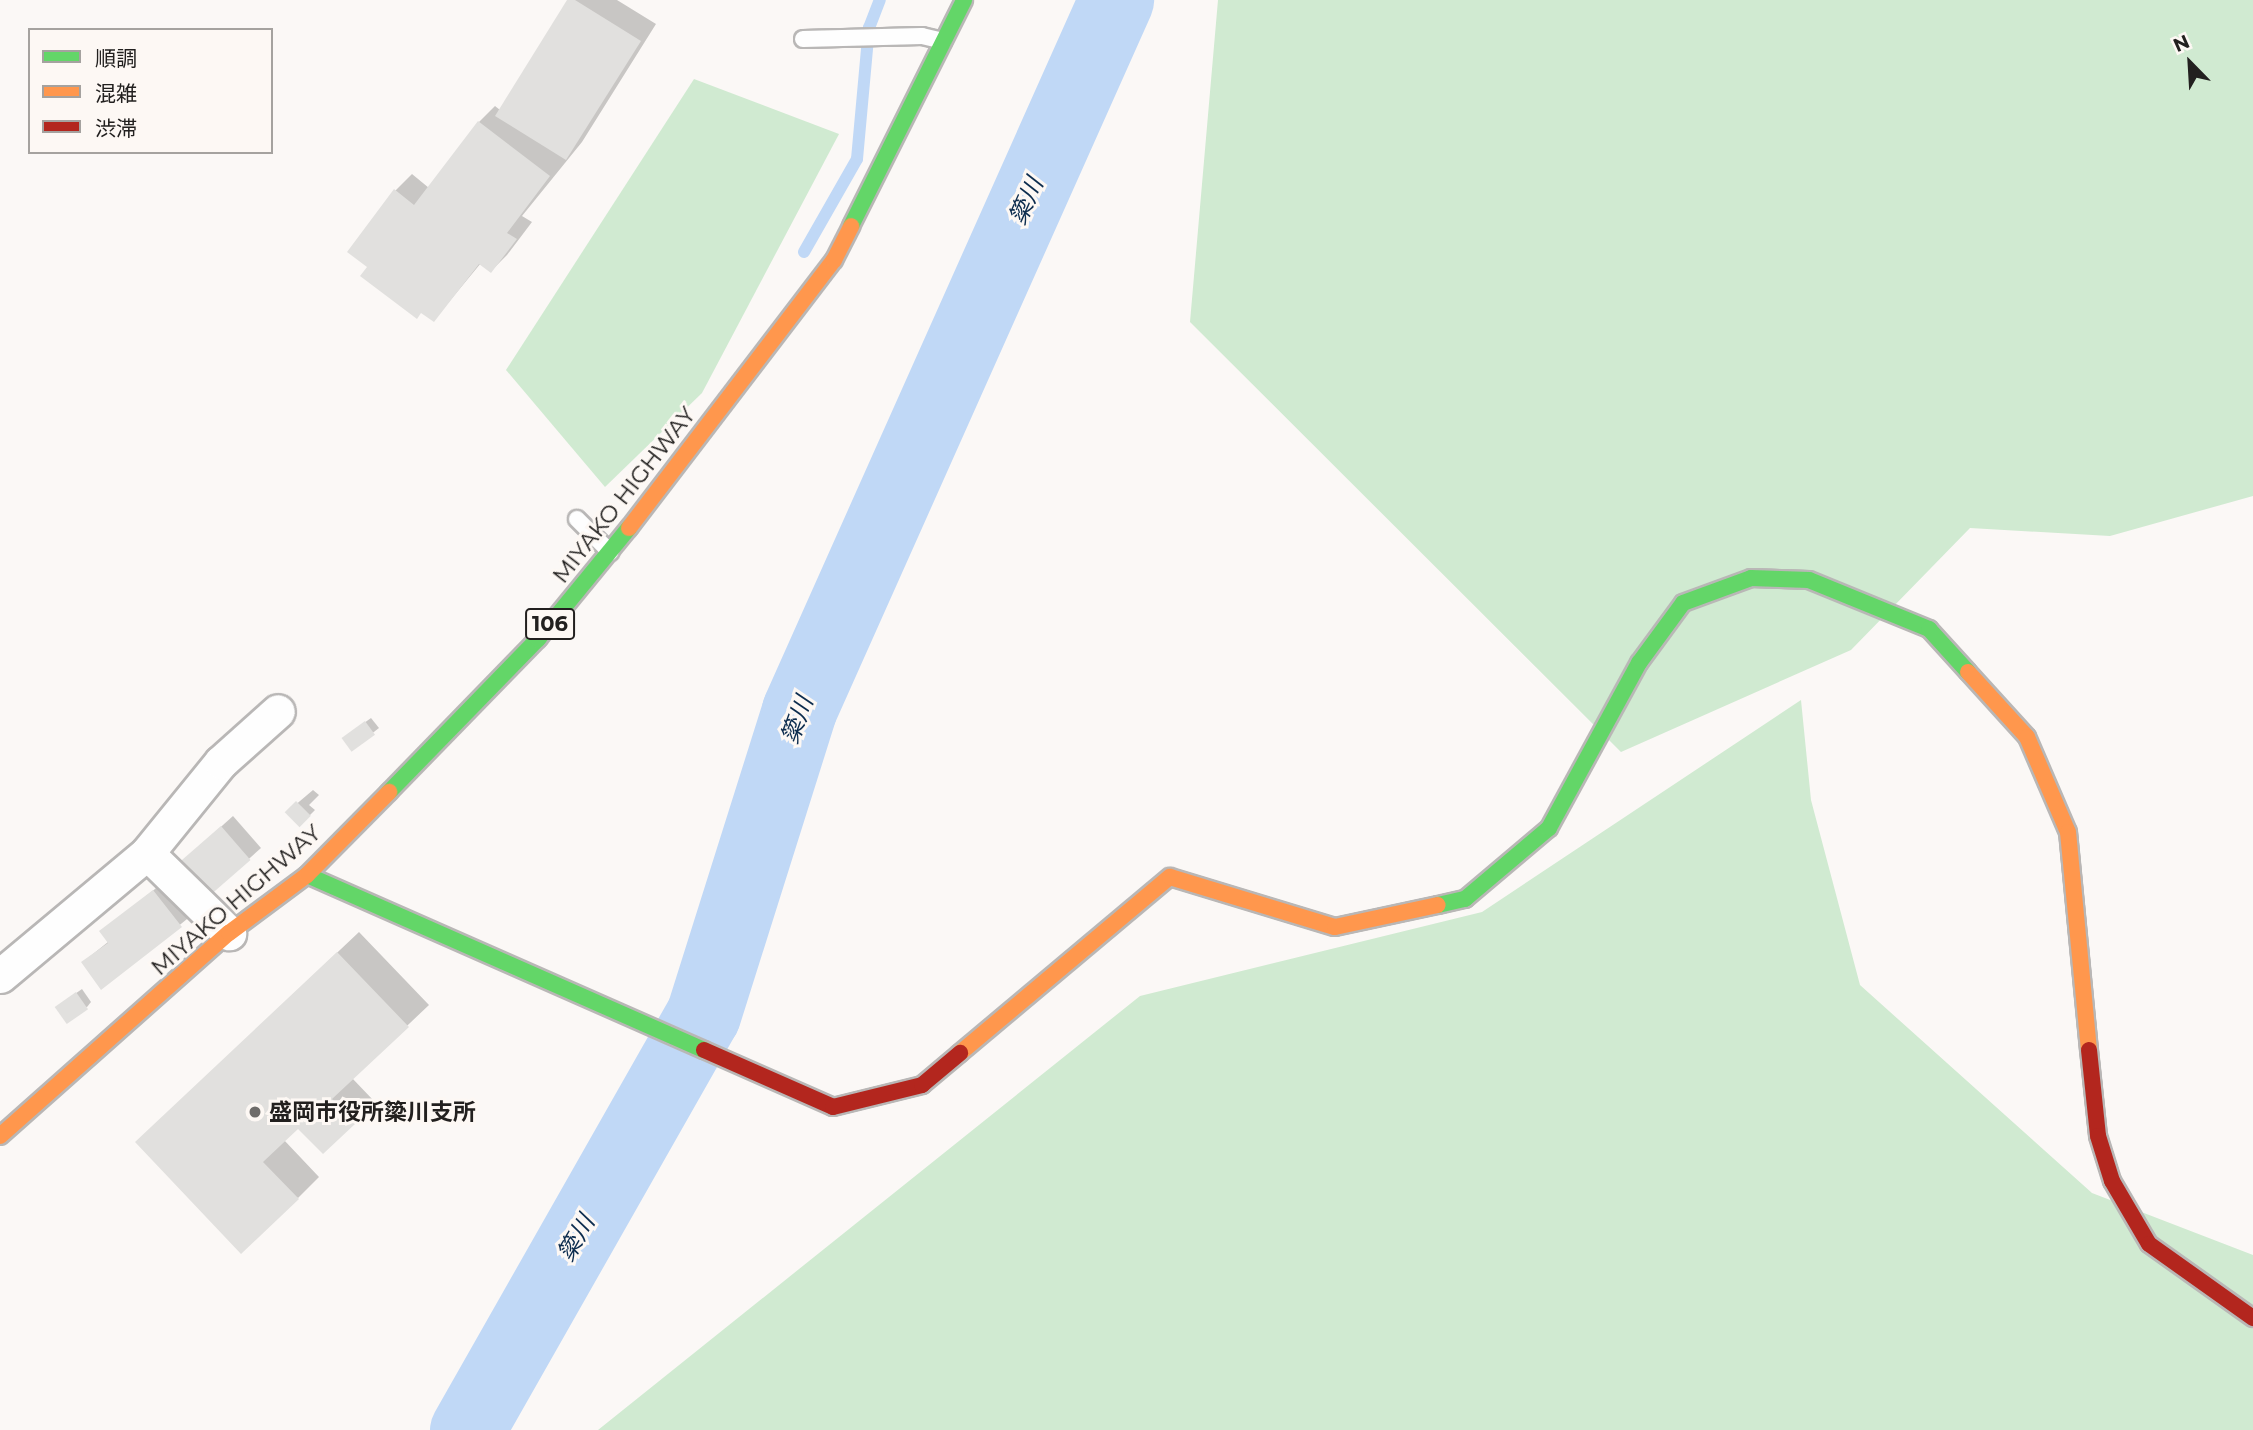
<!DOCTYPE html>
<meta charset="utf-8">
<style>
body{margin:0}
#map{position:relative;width:2253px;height:1430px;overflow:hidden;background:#fbf8f6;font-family:Montserrat,"Noto Sans JP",sans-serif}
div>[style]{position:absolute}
.green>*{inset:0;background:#d0ead1}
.shadow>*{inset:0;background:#0003}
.stream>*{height:12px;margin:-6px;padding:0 6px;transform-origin:6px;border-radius:6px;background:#c0d8f6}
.river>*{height:75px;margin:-37.5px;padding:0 37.5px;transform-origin:37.5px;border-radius:37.5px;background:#c0d8f6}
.building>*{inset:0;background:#e1e0de;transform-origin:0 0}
.roads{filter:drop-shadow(2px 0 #b9b7b6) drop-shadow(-2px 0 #b9b7b6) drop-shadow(0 2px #b9b7b6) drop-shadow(0 -2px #b9b7b6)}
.lane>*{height:16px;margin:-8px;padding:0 8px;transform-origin:8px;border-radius:8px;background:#fefefe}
.street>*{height:33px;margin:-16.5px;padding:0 16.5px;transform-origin:16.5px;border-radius:16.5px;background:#fefefe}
.fast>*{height:16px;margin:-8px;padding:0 8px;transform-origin:8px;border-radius:8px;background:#63d668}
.slow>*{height:16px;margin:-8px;padding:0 8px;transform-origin:8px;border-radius:8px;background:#ff974d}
.jam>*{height:16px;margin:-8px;padding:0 8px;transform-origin:8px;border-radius:8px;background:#b3261e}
.dots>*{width:19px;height:19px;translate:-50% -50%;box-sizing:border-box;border:4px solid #fdf8f4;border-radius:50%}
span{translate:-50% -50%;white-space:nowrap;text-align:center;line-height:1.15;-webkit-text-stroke:6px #fdf8f4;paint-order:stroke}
.shield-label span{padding:2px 5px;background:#fdf8f4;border:2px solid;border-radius:5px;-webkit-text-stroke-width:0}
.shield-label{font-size:21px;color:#22201f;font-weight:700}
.street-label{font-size:23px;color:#22201f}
.poi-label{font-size:23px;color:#22201f;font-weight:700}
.left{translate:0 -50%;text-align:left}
.water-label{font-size:24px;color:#0c2c4e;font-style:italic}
.legend{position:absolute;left:28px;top:28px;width:245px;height:126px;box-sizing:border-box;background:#fdf8f4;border:2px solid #a5a29f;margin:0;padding:9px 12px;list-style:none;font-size:21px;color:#22201f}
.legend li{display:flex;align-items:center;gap:14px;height:35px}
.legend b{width:35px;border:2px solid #a5a29f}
.north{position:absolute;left:2155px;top:28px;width:70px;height:70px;-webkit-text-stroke:5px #fdf8f4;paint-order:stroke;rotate:336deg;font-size:19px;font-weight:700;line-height:28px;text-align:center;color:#22201f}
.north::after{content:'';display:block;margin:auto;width:24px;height:32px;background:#22201f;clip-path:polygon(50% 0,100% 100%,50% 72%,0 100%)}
</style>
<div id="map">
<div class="green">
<div style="clip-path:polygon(1218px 0,2253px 0,2253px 496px,2110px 536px,1970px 528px,1851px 650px,1621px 752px,1190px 322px)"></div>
<div style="clip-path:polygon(694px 79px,839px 134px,702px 393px,605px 487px,506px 370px)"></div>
<div style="clip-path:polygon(1801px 700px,1811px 800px,1860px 985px,2092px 1193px,2253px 1255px,2253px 1430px,598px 1430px,1140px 996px,1482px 912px)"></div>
</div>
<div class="shadow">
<div style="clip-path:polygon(569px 0,617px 0,656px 24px,582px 142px,522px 216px,532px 222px,507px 255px,491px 271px,481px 263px,434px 320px,370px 267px,395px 191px,412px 174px,429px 188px,479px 122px,495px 106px,500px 110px)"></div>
<div style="clip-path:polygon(371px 718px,379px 728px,352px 749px,349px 734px)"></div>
<div style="clip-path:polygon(313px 790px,319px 795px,309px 805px,315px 810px,300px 825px,287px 812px)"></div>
<div style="clip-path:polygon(233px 816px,261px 848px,211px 893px,194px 851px)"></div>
<div style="clip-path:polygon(165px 881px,192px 915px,102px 988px,83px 962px,108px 942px,101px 932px)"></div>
<div style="clip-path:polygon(359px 932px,429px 1005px,352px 1078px,375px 1102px,354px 1123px,298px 1126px,284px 1140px,319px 1177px,298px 1198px,159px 1121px)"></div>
<div style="clip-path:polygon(82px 989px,91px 1002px,87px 1007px,62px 1003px)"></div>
</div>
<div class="stream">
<div style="left:804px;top:252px;width:107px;rotate:-60.3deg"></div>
<div style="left:857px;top:159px;width:132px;rotate:-84.8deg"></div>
<div style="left:869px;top:28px;width:30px;rotate:-69deg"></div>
</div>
<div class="river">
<div style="left:467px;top:1430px;width:477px;rotate:-60.4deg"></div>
<div style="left:703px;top:1015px;width:320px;rotate:-72.5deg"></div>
<div style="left:799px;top:710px;width:778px;rotate:-65.94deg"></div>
</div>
<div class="building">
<div style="clip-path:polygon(567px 0,575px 0,641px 41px,566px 160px,495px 116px)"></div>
<div style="clip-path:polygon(478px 121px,550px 176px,507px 233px,517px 239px,491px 273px,479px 264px,434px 322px,421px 313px,417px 319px,360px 276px,367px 267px,347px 252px,394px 189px,414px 205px)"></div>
<div style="left:365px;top:721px;width:17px;height:29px;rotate:54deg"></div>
<div style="left:296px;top:801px;width:21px;height:16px;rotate:45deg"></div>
<div style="left:221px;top:826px;width:45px;height:54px;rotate:49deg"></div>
<div style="clip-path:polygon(153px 890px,182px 927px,101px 990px,81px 962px,108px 943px,99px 931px)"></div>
<div style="clip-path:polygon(337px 952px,409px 1027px,332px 1099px,355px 1124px,323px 1154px,298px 1129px,263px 1162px,299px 1199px,241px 1254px,135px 1142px)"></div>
<div style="left:76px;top:992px;width:21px;height:26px;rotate:55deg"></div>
</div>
<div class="roads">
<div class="lane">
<div style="left:803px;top:39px;width:119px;rotate:-1.4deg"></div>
<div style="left:922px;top:36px;width:22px;rotate:13deg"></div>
<div style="left:577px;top:519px;width:47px;rotate:45deg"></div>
</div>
<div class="street">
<div style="left:147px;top:853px;width:115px;rotate:44.3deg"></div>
<div style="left:0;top:976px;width:192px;rotate:-39.9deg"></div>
<div style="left:147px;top:853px;width:117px;rotate:-50.9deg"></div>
<div style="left:221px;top:762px;width:76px;rotate:-41.8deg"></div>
</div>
<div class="fast">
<div style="left:851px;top:226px;width:253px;rotate:-63.4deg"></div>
<div style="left:389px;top:792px;width:214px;rotate:-45.8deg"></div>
<div style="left:538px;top:639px;width:144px;rotate:-50.7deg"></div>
<div style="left:307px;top:875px;width:434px;rotate:23.8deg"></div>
<div style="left:1438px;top:905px;width:28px;rotate:-13deg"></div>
<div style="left:1465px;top:899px;width:110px;rotate:-40.2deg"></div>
<div style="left:1549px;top:828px;width:188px;rotate:-61.4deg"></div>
<div style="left:1639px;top:663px;width:74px;rotate:-53.7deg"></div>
<div style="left:1683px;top:603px;width:72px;rotate:-20.2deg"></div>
<div style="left:1751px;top:578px;width:58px;rotate:2deg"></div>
<div style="left:1809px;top:580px;width:130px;rotate:22.2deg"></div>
<div style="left:1929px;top:629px;width:58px;rotate:47.8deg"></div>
</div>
<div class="slow">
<div style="left:629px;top:528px;width:337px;rotate:-52.6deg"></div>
<div style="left:834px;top:260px;width:38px;rotate:-63deg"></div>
<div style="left:1968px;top:672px;width:88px;rotate:47.8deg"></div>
<div style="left:2027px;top:737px;width:103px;rotate:66.7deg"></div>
<div style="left:2068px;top:832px;width:219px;rotate:84.5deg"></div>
<div style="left:960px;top:1053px;width:274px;rotate:-40deg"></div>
<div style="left:1170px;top:877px;width:172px;rotate:16.9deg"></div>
<div style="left:1335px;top:927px;width:105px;rotate:-12.1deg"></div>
<div style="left:0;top:1136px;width:306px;rotate:-41.6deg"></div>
<div style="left:229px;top:933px;width:97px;rotate:-36.6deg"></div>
<div style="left:307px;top:875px;width:117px;rotate:-45.3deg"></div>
</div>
<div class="jam">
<div style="left:704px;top:1050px;width:141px;rotate:23.8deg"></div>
<div style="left:833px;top:1107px;width:92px;rotate:-13.9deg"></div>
<div style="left:922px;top:1085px;width:50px;rotate:-40.1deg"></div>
<div style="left:2089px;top:1050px;width:86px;rotate:84deg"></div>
<div style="left:2098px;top:1136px;width:47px;rotate:72.7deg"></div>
<div style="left:2112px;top:1181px;width:73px;rotate:59.6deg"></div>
<div style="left:2149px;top:1244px;width:128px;rotate:35.4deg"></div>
</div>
</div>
<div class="dots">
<div style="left:255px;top:1112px;background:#6e6c6a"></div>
</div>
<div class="shield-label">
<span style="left:550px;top:624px">106</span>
</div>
<div class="street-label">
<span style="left:624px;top:495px;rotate:-52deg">MIYAKO HIGHWAY</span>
<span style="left:236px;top:900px;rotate:-41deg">MIYAKO HIGHWAY</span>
</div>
<div class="poi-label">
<span class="left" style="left:269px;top:1112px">盛岡市役所簗川支所</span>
</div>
<div class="water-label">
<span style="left:1026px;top:201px;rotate:-66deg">簗川</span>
<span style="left:797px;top:720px;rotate:-70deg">簗川</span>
<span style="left:576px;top:1238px;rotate:-60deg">簗川</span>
</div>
<ul class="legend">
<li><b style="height:9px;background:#63d668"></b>順調</li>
<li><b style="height:9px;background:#ff974d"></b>混雑</li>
<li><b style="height:9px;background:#b3261e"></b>渋滞</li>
</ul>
<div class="north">N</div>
</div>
